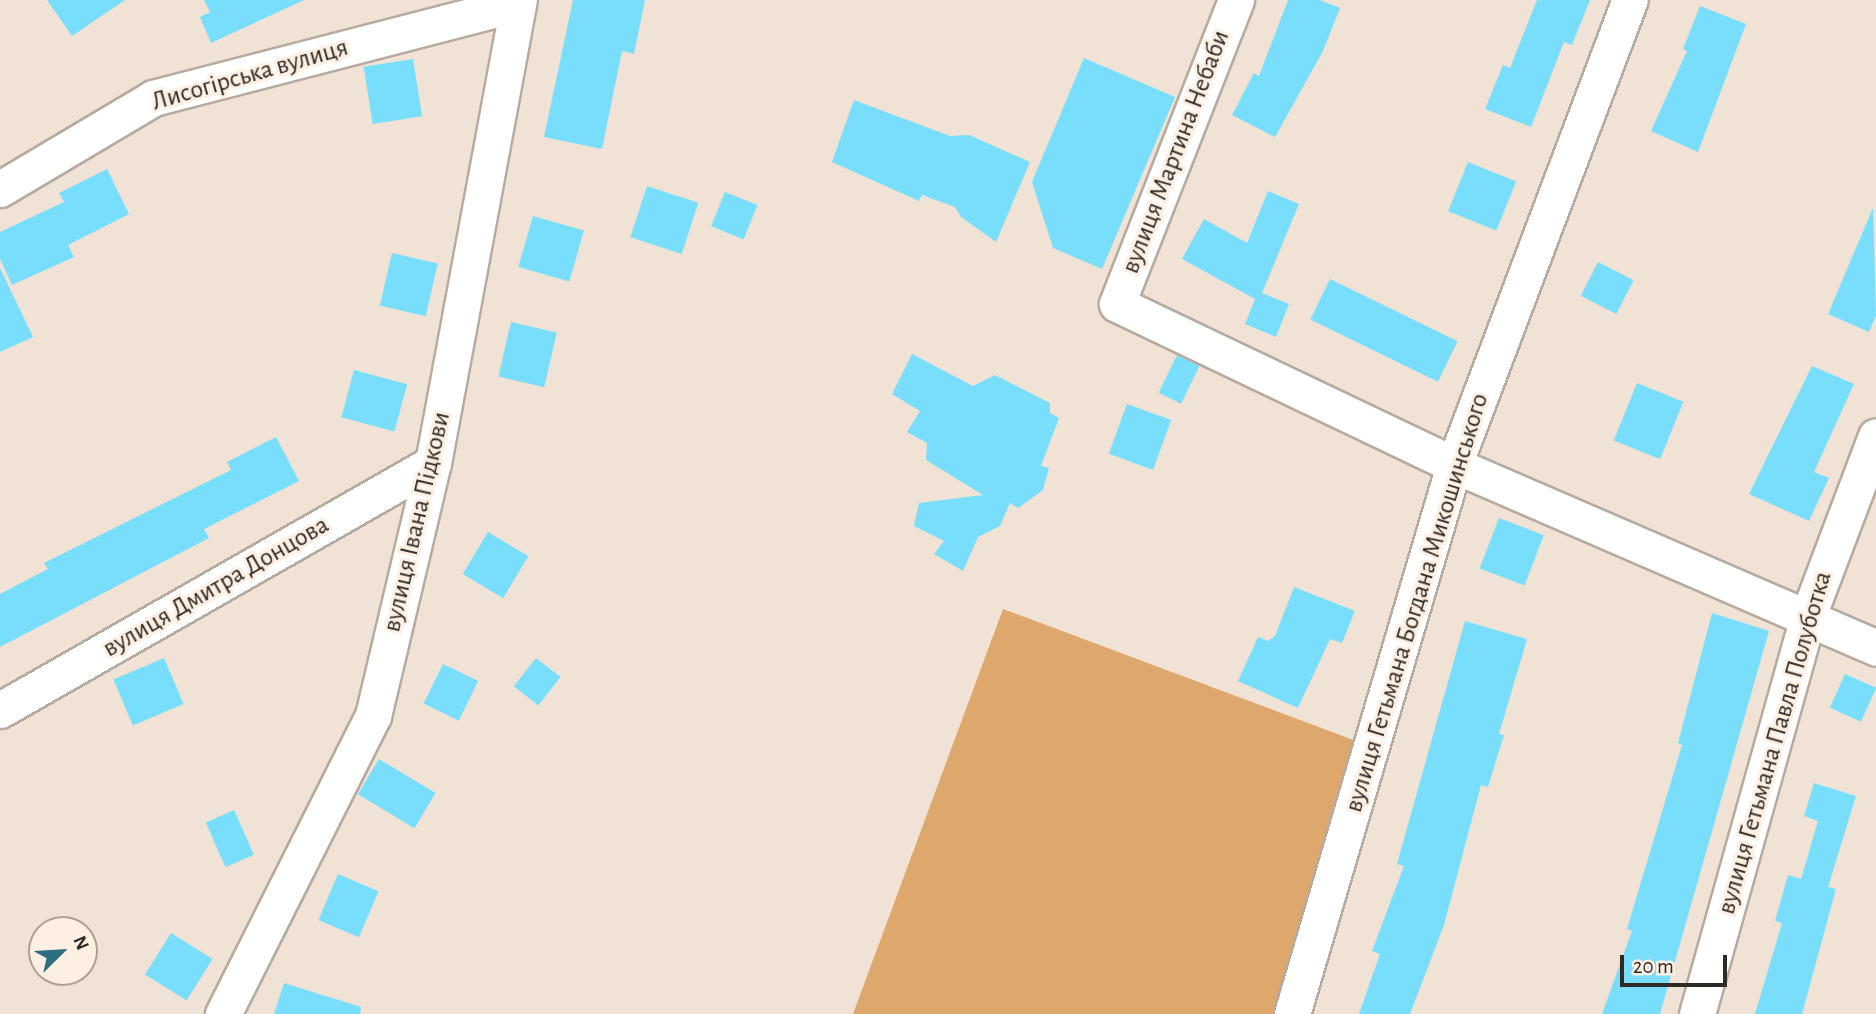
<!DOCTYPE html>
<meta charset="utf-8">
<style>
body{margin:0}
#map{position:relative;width:1876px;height:1014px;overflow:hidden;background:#f0e2d5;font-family:"Alegreya Sans",sans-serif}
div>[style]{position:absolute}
.green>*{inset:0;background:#dea76c}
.building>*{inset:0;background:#79defb;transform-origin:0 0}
.roads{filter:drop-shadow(2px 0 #b7aa9e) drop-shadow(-2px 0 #b7aa9e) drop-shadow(0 2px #b7aa9e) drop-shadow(0 -2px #b7aa9e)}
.street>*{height:35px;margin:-17.5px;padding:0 17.5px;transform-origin:17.5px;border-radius:17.5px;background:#fff}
span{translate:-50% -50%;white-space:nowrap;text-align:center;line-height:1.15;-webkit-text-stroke:6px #fdefe2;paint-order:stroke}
.street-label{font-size:26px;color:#2f2a25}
.north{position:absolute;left:28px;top:916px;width:70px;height:70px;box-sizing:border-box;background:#fdefe2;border:2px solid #aba096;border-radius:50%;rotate:66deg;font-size:19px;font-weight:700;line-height:28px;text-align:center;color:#2f2a25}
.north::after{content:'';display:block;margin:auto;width:24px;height:32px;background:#2d6f81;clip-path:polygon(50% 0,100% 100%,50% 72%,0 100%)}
.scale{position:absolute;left:1620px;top:955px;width:107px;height:32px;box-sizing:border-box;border:4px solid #2f2a25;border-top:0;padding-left:9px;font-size:21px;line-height:24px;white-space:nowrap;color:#2f2a25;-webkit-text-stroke:5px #fdefe2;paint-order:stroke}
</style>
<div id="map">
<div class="green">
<div style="clip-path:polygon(1003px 609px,1372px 747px,1273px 1014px,853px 1014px)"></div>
</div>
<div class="building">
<div style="clip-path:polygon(47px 0,125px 0,72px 36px)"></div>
<div style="clip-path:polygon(204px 0,304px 0,211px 43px,200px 17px,210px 12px)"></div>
<div style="clip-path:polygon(573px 0,645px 0,634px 54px,622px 51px,602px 149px,544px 137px)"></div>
<div style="clip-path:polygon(1288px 0,1320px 0,1340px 8px,1323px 51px,1275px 137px,1232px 115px,1254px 73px,1259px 76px)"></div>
<div style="clip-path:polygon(1537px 0,1590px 0,1572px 45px,1564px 42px,1531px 127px,1485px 109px,1503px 65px,1510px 68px)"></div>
<div style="clip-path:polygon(1700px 6px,1746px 24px,1698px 152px,1651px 131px,1687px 51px,1683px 49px)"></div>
<div style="clip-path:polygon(1084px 58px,1175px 97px,1102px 269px,1053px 248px,1032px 182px)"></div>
<div style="left:413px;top:59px;width:58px;height:50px;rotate:81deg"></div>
<div style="clip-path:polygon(854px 100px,950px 136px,969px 135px,1030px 162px,996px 242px,961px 217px,955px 207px,922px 195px,919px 201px,832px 162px)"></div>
<div style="left:1468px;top:162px;width:52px;height:53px;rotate:22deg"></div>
<div style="clip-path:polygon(107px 169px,129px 214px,68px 245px,74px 257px,12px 285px,0 259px,0 232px,64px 202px,59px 193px)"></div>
<div style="left:647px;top:186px;width:54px;height:54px;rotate:18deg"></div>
<div style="clip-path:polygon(1268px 191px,1299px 204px,1262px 293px,1289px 304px,1276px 337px,1245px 324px,1255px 299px,1182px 259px,1204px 219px,1247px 243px)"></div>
<div style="left:725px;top:192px;width:35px;height:37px;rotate:22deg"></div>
<div style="clip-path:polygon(1873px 208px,1876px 315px,1869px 332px,1828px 314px)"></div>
<div style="left:533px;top:216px;width:53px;height:53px;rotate:16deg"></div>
<div style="left:392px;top:253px;width:47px;height:54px;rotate:13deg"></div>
<div style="left:1598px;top:262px;width:40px;height:38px;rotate:27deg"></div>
<div style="clip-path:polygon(0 268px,33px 337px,0 352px)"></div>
<div style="left:1330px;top:279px;width:142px;height:45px;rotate:26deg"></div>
<div style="left:511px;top:322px;width:47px;height:56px;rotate:13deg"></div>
<div style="clip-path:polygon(912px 354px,973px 386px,995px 375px,1050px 403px,1050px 413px,1059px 418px,1041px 466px,1049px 468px,1043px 490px,1018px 508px,1010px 503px,1000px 526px,978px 537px,963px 571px,934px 554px,944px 541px,914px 526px,919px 503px,983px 495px,926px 460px,927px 443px,907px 432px,920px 411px,892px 394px)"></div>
<div style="left:1177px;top:355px;width:25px;height:42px;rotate:26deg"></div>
<div style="clip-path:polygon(1812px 366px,1854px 384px,1814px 472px,1829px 478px,1809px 521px,1749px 494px)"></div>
<div style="left:354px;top:370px;width:55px;height:49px;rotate:15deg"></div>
<div style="left:1637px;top:383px;width:50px;height:62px;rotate:22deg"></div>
<div style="left:1127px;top:404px;width:47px;height:53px;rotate:20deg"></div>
<div style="clip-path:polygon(276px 437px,299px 481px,204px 529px,209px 538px,0 647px,0 594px,48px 569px,44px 563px,231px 470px,227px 462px)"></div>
<div style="left:1499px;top:518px;width:48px;height:54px;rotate:21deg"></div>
<div style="left:488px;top:532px;width:47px;height:49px;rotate:31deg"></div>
<div style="clip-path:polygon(1294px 587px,1355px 611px,1342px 643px,1330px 639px,1298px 708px,1238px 681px,1258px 637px,1268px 641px,1275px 636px)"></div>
<div style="clip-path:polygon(1712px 613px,1769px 631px,1660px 1014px,1602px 1014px,1632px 931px,1627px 929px,1682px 745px,1678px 743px)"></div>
<div style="clip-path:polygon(1465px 621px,1527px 639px,1499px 734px,1504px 735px,1488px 787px,1481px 785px,1444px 925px,1410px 1014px,1359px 1014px,1380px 954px,1372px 951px,1404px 866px,1397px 864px)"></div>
<div style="left:164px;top:658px;width:50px;height:55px;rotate:67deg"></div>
<div style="left:536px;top:658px;width:31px;height:36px;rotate:38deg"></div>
<div style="left:443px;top:664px;width:39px;height:44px;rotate:26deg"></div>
<div style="left:1845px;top:674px;width:34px;height:37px;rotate:24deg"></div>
<div style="left:379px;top:759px;width:66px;height:41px;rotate:31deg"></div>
<div style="clip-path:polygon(1814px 783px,1856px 796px,1828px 887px,1836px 889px,1802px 1014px,1755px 1014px,1782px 923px,1775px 921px,1788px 875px,1801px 879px,1818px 821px,1804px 816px)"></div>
<div style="left:234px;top:810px;width:49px;height:31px;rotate:66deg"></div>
<div style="left:338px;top:874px;width:44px;height:50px;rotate:23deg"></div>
<div style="left:171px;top:933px;width:49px;height:49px;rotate:32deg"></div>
<div style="clip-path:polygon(284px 983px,361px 1007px,360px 1014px,274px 1014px)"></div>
</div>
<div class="roads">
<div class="street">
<div style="left:1236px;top:0;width:326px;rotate:111.4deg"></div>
<div style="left:1117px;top:304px;width:373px;rotate:25.5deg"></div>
<div style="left:1454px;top:465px;width:460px;rotate:23.4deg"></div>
<div style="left:0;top:189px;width:178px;rotate:-30.7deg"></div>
<div style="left:153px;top:98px;width:376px;rotate:-14.5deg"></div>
<div style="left:517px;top:4px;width:5px;rotate:-127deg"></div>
<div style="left:0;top:710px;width:498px;rotate:-29.7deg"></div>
<div style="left:223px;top:1014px;width:334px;rotate:-63.3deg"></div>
<div style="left:373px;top:716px;width:260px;rotate:-76.7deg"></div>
<div style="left:433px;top:463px;width:471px;rotate:-79.5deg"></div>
<div style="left:1292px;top:1014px;width:572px;rotate:-73.56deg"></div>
<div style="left:1454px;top:465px;width:497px;rotate:-69.3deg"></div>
<div style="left:1697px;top:1014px;width:413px;rotate:-74.4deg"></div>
<div style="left:1808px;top:616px;width:192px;rotate:-69.3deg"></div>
</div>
</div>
<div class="street-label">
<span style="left:250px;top:75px;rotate:-16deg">Лисогірська вулиця</span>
<span style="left:1176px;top:152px;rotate:-69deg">вулиця Мартина Небаби</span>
<span style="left:417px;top:522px;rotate:-77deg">вулиця Івана Підкови</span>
<span style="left:216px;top:587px;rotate:-30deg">вулиця Дмитра Донцова</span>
<span style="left:1417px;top:603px;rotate:-73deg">вулиця Гетьмана Богдана Микошинського</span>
<span style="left:1775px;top:743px;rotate:-74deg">вулиця Гетьмана Павла Полуботка</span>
</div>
<div class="north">N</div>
<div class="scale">20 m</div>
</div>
